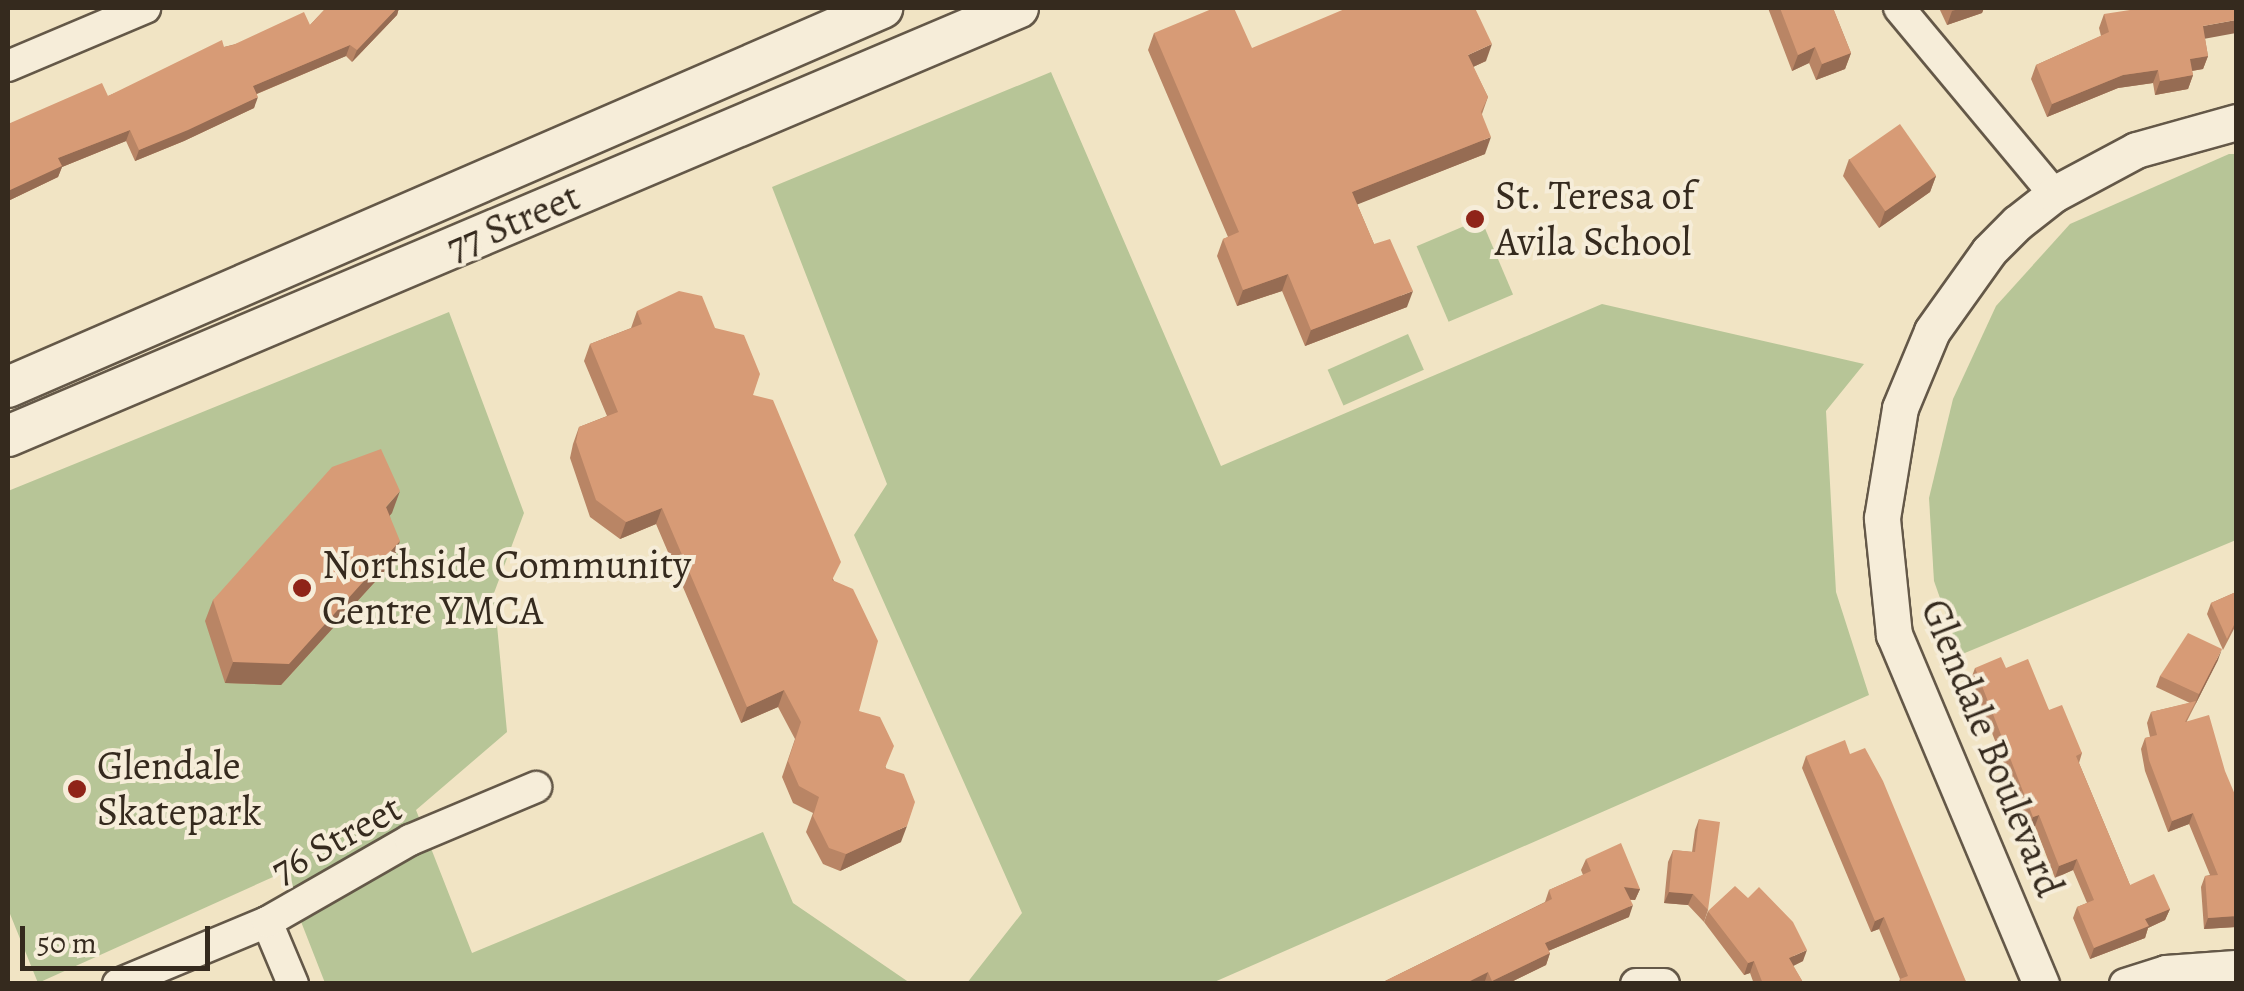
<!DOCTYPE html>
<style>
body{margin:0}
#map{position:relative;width:2244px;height:991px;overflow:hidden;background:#f1e4c4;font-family:Alegreya,serif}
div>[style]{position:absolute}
.green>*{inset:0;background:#b7c597;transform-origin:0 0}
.roads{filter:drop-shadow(2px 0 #645848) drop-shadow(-2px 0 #645848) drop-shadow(0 2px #645848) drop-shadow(0 -2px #645848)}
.minor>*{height:30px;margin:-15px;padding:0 15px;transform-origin:15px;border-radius:15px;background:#f6edd9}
.tertiary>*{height:35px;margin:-17.5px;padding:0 17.5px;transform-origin:17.5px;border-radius:17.5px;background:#f6edd9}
.secondary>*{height:40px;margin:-20px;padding:0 20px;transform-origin:20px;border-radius:20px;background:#f6edd9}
.wall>*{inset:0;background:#b98565}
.shaded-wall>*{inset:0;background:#966c53}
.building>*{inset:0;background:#d79b76;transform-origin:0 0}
.dots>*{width:28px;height:28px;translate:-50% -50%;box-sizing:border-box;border:5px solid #f6edd9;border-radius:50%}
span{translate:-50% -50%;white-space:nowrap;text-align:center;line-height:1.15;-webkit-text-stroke:8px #f6edd9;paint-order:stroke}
.poi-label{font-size:40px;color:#352a1e}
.left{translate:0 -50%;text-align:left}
.street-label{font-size:40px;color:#352a1e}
.frame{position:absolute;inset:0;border:10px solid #352a1e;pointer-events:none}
.scale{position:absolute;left:20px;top:926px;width:190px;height:45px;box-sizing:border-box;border:5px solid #352a1e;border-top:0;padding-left:12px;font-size:30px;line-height:35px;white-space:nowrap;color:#352a1e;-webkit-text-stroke:8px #f6edd9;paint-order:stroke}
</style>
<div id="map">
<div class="green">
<div style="clip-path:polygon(1051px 72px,1221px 466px,1602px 304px,1864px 364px,1826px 411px,1836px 592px,1869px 695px,1212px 983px,967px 983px,1022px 913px,854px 535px,887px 484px,772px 187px)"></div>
<div style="clip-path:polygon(2229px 154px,2236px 154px,2236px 540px,1960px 655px,1934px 581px,1929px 498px,1953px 399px,1996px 306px,2070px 224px)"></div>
<div style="left:1481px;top:219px;width:82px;height:70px;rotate:67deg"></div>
<div style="clip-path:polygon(449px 312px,524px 513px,494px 593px,507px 732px,416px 810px,472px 953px,763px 832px,793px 903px,910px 983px,325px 983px,282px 873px,38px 983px,8px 909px,8px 491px)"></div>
<div style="left:1408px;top:334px;width:39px;height:88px;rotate:66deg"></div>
</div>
<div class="roads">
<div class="minor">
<div style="left:1899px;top:8px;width:242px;rotate:50.2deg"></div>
<div style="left:8px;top:66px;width:149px;rotate:-22.9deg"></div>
<div style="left:267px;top:922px;width:67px;rotate:67.2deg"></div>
<div style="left:118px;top:984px;width:161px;rotate:-22.6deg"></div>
<div style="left:267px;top:922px;width:165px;rotate:-29.8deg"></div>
<div style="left:410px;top:840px;width:137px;rotate:-22.8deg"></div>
<div style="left:1636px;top:984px;width:28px"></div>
<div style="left:2125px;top:984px;width:43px;rotate:-17.6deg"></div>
<div style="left:2166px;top:971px;width:70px;rotate:-4.1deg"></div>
</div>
<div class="tertiary">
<div style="left:2041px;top:984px;width:379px;rotate:-112.8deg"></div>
<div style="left:1894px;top:635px;width:118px;rotate:-95.9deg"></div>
<div style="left:1882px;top:518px;width:111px;rotate:-80.7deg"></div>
<div style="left:1900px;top:408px;width:83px;rotate:-67.4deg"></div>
<div style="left:1932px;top:331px;width:98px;rotate:-54.5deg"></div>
<div style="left:1989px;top:251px;width:40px;rotate:-45deg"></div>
<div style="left:2017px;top:223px;width:47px;rotate:-38.1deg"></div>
<div style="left:2054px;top:194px;width:93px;rotate:-28.2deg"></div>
<div style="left:2136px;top:150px;width:104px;rotate:-15.6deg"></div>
</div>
<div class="secondary">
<div style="left:8px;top:387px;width:953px;rotate:-23.44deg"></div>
<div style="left:8px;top:436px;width:1097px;rotate:-22.97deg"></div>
</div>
</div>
<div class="wall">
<div style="clip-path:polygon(326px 8px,399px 8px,397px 15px,352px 62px,346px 56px,257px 94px,254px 108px,184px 141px,135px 161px,126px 141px,62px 167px,58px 177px,8px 201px,8px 124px,108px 96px,224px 47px,310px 25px)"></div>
<div style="clip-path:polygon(1768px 8px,1833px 8px,1851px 53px,1845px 69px,1816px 80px,1809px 63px,1792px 71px)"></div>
<div style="clip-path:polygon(1939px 8px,1984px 8px,1982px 13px,1947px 25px)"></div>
<div style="clip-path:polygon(2104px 14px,2205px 39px,2208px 56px,2203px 69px,2192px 71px,2193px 75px,2188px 89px,2155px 95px,2153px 83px,2118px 88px,2047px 117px,2031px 79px,2036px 65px,2101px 36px,2099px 28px)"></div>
<div style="clip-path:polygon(1154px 33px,1252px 48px,1486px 61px,1473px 67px,1488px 97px,1482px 114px,1485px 154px,1357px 204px,1374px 244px,1407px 307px,1305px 346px,1282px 291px,1237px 306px,1217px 256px,1223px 239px,1228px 237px,1148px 50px)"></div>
<div style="clip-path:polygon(1849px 159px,1936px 176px,1930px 192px,1879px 228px,1843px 176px)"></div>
<div style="clip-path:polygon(637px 311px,715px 328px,753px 395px,834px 581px,859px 711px,886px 768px,901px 842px,840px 871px,823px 864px,806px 832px,813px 813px,793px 803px,782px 777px,795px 739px,778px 707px,741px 723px,656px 524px,620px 539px,590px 517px,570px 458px,573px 444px,579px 427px,607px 416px,584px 361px,590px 344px,631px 328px)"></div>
<div style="clip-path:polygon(392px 513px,390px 515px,393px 562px,281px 685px,225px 683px,205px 621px,213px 600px)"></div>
<div style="clip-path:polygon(2236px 592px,2236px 625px,2223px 650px,2207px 614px,2211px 603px)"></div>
<div style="clip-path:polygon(2218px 660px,2187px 721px,2236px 927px,2204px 929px,2201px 887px,2205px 876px,2210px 875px,2189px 824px,2168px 832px,2145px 771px,2141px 749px,2145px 738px,2150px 737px,2147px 723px,2151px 712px,2190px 703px,2156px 687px,2160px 676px)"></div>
<div style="clip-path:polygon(1975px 668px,2006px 668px,2049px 710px,2082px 753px,2079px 763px,2130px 885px,2170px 909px,2165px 920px,2148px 928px,2145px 938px,2090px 959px,2073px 918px,2077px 907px,2087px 903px,2073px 870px,2055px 878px,2035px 826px,2029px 828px,1971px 679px)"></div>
<div style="clip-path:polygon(1850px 754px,1967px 984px,1898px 984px,1900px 979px,1879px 929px,1871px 932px,1802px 768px,1806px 756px)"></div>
<div style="clip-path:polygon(1699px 819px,1708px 910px,1704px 922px,1688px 905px,1664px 903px,1668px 862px,1673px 850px,1692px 852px,1695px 830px)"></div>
<div style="clip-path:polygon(1586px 859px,1640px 889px,1635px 900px,1630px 900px,1629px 917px,1548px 951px,1550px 953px,1546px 965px,1507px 984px,1379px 984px,1545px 902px,1549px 890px,1583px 875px,1581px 870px)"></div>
<div style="clip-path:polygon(1708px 911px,1803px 961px,1793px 966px,1804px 984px,1754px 984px,1750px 973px,1744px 975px,1704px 922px)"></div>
</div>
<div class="shaded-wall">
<div style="clip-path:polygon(397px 8px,399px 8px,397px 15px,352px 62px,357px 50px)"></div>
<div style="clip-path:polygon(1962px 8px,1984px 8px,1982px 13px,1947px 25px,1952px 11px)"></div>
<div style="clip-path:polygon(2236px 20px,2236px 33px,2198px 40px,2203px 26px)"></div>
<div style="clip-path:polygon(1492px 44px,1486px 61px,1462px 72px,1468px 55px)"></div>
<div style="clip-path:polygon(350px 45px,346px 56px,249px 97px,253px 86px)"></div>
<div style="clip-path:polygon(1815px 47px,1809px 63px,1792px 71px,1798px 55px)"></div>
<div style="clip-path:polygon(1851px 53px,1845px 69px,1816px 80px,1822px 64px)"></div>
<div style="clip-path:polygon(2208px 56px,2203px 69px,2185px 72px,2190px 59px)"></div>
<div style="clip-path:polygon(2158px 70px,2153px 83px,2118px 88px,2047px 117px,2052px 104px,2123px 75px)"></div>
<div style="clip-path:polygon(2193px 75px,2188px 89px,2155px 95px,2160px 81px)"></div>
<div style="clip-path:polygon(258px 97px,254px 108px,184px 141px,135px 161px,139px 150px)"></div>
<div style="clip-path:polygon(130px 130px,126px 141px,62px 167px,58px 177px,8px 201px,8px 191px,58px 158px)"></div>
<div style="clip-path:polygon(1491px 137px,1485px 154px,1346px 209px,1352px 192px)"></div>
<div style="clip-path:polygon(1936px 176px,1930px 192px,1879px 228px,1885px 211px)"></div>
<div style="clip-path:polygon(1288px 274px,1282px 291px,1237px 306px,1243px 290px)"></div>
<div style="clip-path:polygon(1413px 291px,1407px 307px,1305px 346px,1311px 330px)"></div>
<div style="clip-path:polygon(400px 491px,392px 513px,379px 528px,386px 507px)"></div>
<div style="clip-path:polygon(662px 508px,656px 524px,620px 539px,626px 522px)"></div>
<div style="clip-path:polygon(400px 541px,393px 562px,281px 685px,225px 683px,233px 662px)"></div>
<div style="clip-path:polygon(2222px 649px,2218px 660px,2195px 705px,2199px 694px)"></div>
<div style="clip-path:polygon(784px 690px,778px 707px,741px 723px,747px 707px)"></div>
<div style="clip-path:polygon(2193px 813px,2189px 824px,2168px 832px,2172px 821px)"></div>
<div style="clip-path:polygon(2039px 815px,2035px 826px,2029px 828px,2033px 817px)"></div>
<div style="clip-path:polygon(907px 826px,901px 842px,840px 871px,846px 854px)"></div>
<div style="clip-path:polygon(2077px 859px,2073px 870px,2055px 878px,2059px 866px)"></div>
<div style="clip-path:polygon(1624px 887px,1640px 889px,1635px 900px,1620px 898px)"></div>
<div style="clip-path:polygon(1669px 892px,1693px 894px,1688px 905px,1664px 903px)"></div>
<div style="clip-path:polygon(1633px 905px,1629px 917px,1541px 954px,1545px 943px)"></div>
<div style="clip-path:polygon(2170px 909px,2165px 920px,2148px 928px,2145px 938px,2090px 959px,2094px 948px,2145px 919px)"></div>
<div style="clip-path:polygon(2236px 916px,2236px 927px,2204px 929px,2208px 918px)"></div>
<div style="clip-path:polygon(1884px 917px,1879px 929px,1871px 932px,1875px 921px)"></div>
<div style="clip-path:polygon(1807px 950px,1803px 961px,1785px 970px,1789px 958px)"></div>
<div style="clip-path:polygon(1550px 953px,1546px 965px,1507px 984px,1491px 984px,1492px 981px)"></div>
<div style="clip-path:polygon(1754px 961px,1750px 973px,1744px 975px,1748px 963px)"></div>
<div style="clip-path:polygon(1488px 972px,1484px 984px,1464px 984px)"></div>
</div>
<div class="building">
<div style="clip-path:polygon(326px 8px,397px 8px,357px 50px,350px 45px,253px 86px,258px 97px,188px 130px,139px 150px,130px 130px,58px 158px,62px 166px,8px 191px,8px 124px,102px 83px,108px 96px,222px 40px,224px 47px,233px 45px,304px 12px,310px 25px)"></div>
<div style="clip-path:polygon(1214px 8px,1234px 8px,1252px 48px,1347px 8px,1475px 8px,1492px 44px,1468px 55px,1488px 97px,1481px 112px,1491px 137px,1352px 192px,1374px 244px,1390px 239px,1413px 291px,1311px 330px,1288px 274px,1243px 290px,1223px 239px,1239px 232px,1154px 33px)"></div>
<div style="clip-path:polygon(1780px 8px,1833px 8px,1851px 53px,1822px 64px,1815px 47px,1798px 55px)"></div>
<div style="clip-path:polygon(2143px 8px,2236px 8px,2236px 20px,2203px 26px,2208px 56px,2190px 59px,2193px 75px,2160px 81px,2158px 70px,2123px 75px,2052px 104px,2036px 65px,2109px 32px,2104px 14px)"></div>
<div style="left:1900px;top:124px;width:63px;height:62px;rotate:55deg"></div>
<div style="clip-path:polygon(679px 291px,702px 296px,715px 328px,744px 335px,760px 374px,753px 395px,773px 400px,841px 562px,832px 580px,853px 589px,878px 641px,859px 711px,880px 717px,894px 746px,885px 768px,904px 774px,915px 802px,907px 826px,846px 854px,829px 848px,813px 816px,819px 797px,799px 786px,788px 761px,801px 722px,784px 690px,747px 707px,662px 508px,626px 522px,596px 500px,576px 442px,579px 427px,618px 412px,590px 344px,642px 324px,637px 311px)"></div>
<div style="clip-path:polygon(381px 449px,400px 491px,386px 507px,400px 541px,289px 664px,233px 662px,213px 600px,332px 467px)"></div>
<div style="clip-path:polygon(2236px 592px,2236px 621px,2227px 639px,2211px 603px)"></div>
<div style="clip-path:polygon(2188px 633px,2222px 649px,2199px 694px,2160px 676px)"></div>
<div style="clip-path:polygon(2001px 657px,2006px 668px,2028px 659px,2049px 710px,2062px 705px,2082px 753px,2076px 756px,2130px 885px,2154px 874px,2170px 909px,2145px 919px,2149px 926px,2094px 948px,2077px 907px,2094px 900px,2077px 859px,2059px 866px,2039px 815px,2033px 817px,1975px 668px)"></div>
<div style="clip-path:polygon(2196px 701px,2185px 722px,2209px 715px,2225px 771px,2236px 797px,2236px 916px,2208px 918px,2205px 876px,2218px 875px,2193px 813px,2172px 821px,2149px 760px,2145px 738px,2157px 735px,2151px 712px)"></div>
<div style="clip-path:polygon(1845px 740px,1850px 754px,1865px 748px,1883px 781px,1967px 984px,1902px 984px,1900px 979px,1908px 976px,1884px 917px,1875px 921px,1806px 756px)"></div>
<div style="clip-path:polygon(1699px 819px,1720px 822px,1708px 910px,1693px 894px,1669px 892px,1673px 850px,1695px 852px)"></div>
<div style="clip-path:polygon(1621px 843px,1640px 889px,1624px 887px,1633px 905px,1545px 943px,1550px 953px,1492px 981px,1488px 972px,1464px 984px,1379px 984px,1552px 899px,1549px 890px,1591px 871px,1586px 859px)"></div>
<div style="clip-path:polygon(1735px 886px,1748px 898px,1759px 887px,1793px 922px,1807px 950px,1789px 958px,1804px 984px,1763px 984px,1754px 961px,1748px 963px,1708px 911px)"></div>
</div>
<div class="dots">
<div style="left:1475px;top:219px;background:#8f2418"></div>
<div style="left:302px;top:588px;background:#8f2418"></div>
<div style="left:77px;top:789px;background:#8f2418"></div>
</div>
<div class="poi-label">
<span class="left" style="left:1495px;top:219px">St. Teresa of<br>Avila School</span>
<span class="left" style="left:322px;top:588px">Northside Community<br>Centre YMCA</span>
<span class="left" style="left:97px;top:789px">Glendale<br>Skatepark</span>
</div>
<div class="street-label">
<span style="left:513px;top:222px;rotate:-23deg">77 Street</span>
<span style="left:1992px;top:748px;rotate:68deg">Glendale Boulevard</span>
<span style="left:336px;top:839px;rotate:-29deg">76 Street</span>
</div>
<div class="frame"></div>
<div class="scale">50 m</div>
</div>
